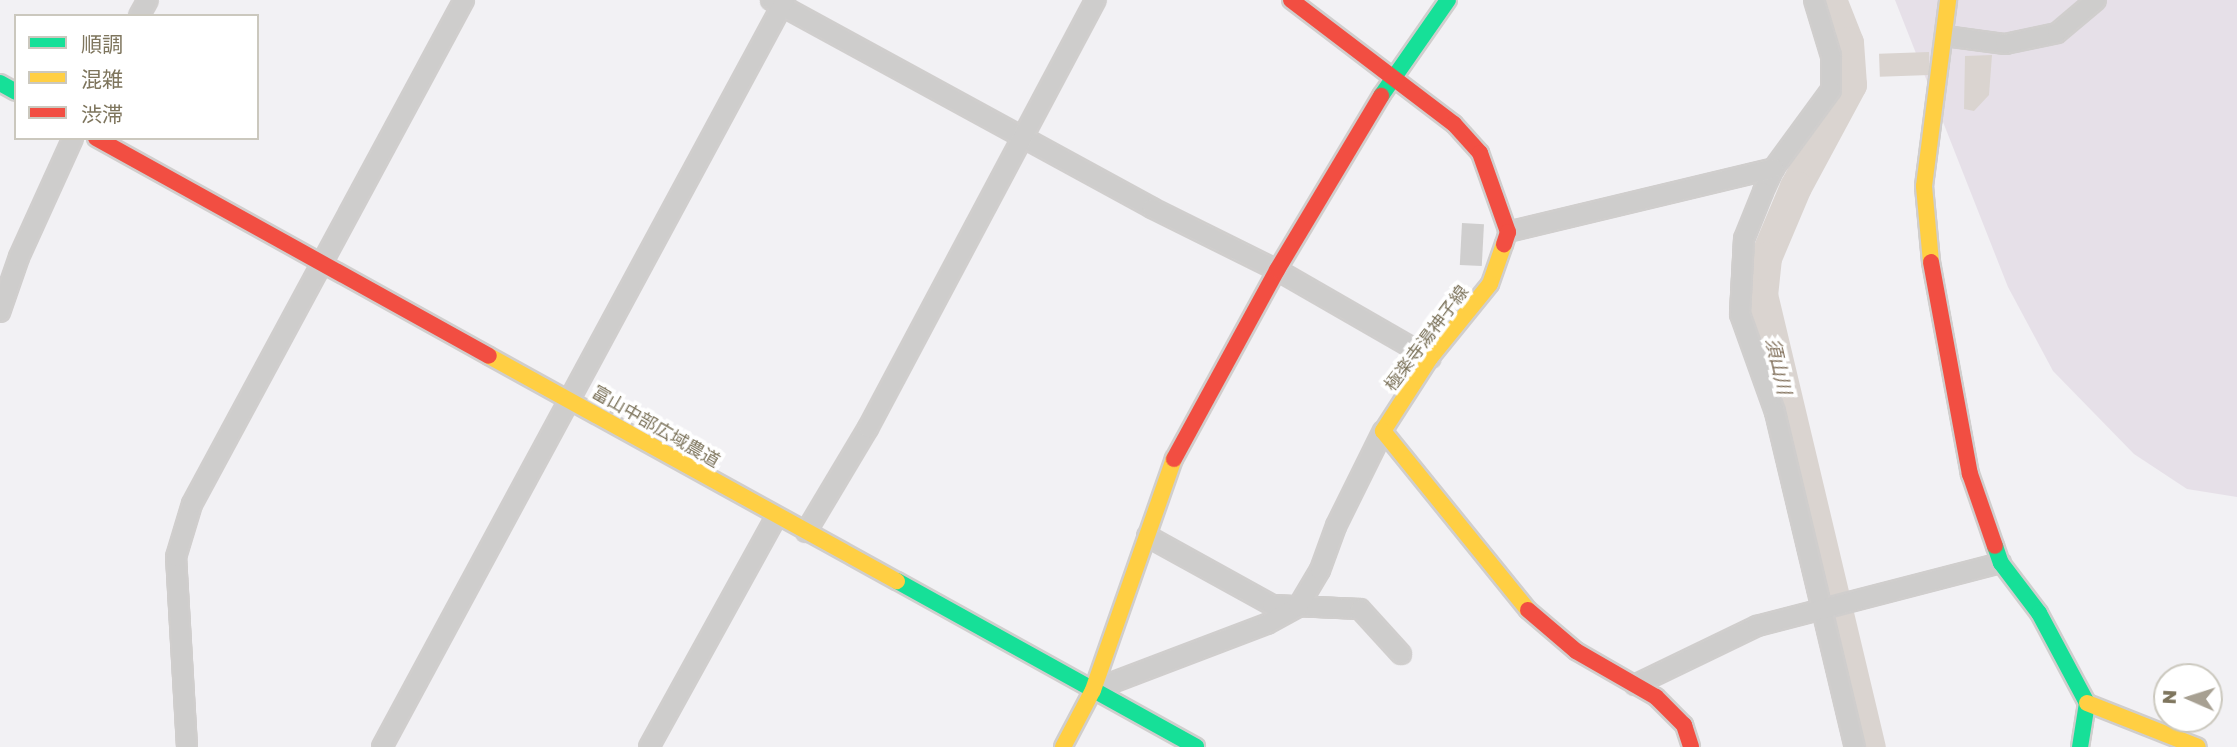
<!DOCTYPE html>
<meta charset="utf-8">
<style>
body{margin:0}
#map{position:relative;width:2237px;height:747px;overflow:hidden;background:#f2f1f4;font-family:"Golos Text","Noto Sans JP",sans-serif}
div>[style]{position:absolute}
.green>*{inset:0;background:#e6e0e8}
.water>*{inset:0;background:#dad4d0;transform-origin:0 0}
.river>*{height:32px;margin:-16px;padding:0 16px;transform-origin:16px;border-radius:16px;background:#dad4d0}
.building>*{inset:0;background:#cfcece;transform-origin:0 0}
.roads{filter:drop-shadow(2px 0 #d0cecd) drop-shadow(-2px 0 #d0cecd) drop-shadow(0 2px #d0cecd) drop-shadow(0 -2px #d0cecd)}
.street>*{height:18px;margin:-9px;padding:0 9px;transform-origin:9px;border-radius:9px;background:#cecdcc}
.fast>*{height:16px;margin:-8px;padding:0 8px;transform-origin:8px;border-radius:8px;background:#16e098}
.slow>*{height:16px;margin:-8px;padding:0 8px;transform-origin:8px;border-radius:8px;background:#ffcf43}
.jam>*{height:16px;margin:-8px;padding:0 8px;transform-origin:8px;border-radius:8px;background:#f24e42}
span{translate:-50% -50%;white-space:nowrap;text-align:center;line-height:1.15;-webkit-text-stroke:7px #fff;paint-order:stroke}
.street-label{font-size:18px;color:#7e755d}
.water-label{font-size:19px;color:#82715c;font-style:italic}
.legend{position:absolute;left:14px;top:14px;width:245px;height:126px;box-sizing:border-box;background:#fff;border:2px solid #cbc8be;margin:0;padding:9px 12px;list-style:none;font-size:21px;color:#7e755d}
.legend li{display:flex;align-items:center;gap:14px;height:35px}
.legend b{width:35px;border:2px solid #cbc8be}
.north{position:absolute;left:2153px;top:663px;width:70px;height:70px;box-sizing:border-box;background:#fff;border:2px solid #cbc8be;border-radius:50%;rotate:273deg;font-size:19px;font-weight:700;line-height:28px;text-align:center;color:#7e755d}
.north::after{content:'';display:block;margin:auto;width:24px;height:32px;background:#a7a092;clip-path:polygon(50% 0,100% 100%,50% 72%,0 100%)}
</style>
<div id="map">
<div class="green">
<div style="clip-path:polygon(1895px 0,2237px 0,2237px 497px,2187px 489px,2134px 454px,2053px 371px,2008px 287px)"></div>
</div>
<div class="water">
<div style="left:1929px;top:52px;width:23px;height:50px;rotate:88deg"></div>
<div style="clip-path:polygon(1992px 55px,1989px 95px,1974px 111px,1964px 109px,1965px 56px)"></div>
</div>
<div class="river">
<div style="left:1831px;top:0;width:46px;rotate:68.4deg"></div>
<div style="left:1848px;top:43px;width:42px;rotate:85.9deg"></div>
<div style="left:1851px;top:85px;width:116px;rotate:118.3deg"></div>
<div style="left:1796px;top:187px;width:77px;rotate:112.9deg"></div>
<div style="left:1766px;top:258px;width:37px;rotate:96deg"></div>
<div style="left:1762px;top:295px;width:465px;rotate:76.6deg"></div>
</div>
<div class="building">
<div style="left:1462px;top:223px;width:22px;height:42px;rotate:3deg"></div>
</div>
<div class="roads">
<div class="street">
<div style="left:771px;top:0;width:434px;rotate:28.6deg"></div>
<div style="left:1152px;top:208px;width:140px;rotate:26.4deg"></div>
<div style="left:1277px;top:270px;width:177px;rotate:29.9deg"></div>
<div style="left:1814px;top:0;width:59px;rotate:73.1deg"></div>
<div style="left:1831px;top:56px;width:34px;rotate:90deg"></div>
<div style="left:1831px;top:90px;width:97px;rotate:126.2deg"></div>
<div style="left:1774px;top:168px;width:26px;rotate:115deg"></div>
<div style="left:1763px;top:192px;width:51px;rotate:112deg"></div>
<div style="left:1744px;top:239px;width:75px;rotate:93.1deg"></div>
<div style="left:1740px;top:314px;width:104px;rotate:70.3deg"></div>
<div style="left:1775px;top:412px;width:344px;rotate:76.6deg"></div>
<div style="left:139px;top:16px;width:18px;rotate:-61deg"></div>
<div style="left:1945px;top:36px;width:61px;rotate:7.6deg"></div>
<div style="left:2005px;top:44px;width:53px;rotate:-11.9deg"></div>
<div style="left:2057px;top:33px;width:51px;rotate:-40.2deg"></div>
<div style="left:1508px;top:232px;width:274px;rotate:-13.5deg"></div>
<div style="left:0;top:312px;width:58px;rotate:-70.9deg"></div>
<div style="left:19px;top:257px;width:131px;rotate:-65.6deg"></div>
<div style="left:806px;top:532px;width:121px;rotate:-59.2deg"></div>
<div style="left:868px;top:428px;width:485px;rotate:-62deg"></div>
<div style="left:1147px;top:536px;width:143px;rotate:28.9deg"></div>
<div style="left:1272px;top:605px;width:88px;rotate:2.6deg"></div>
<div style="left:1360px;top:609px;width:61px;rotate:47.7deg"></div>
<div style="left:1635px;top:685px;width:136px;rotate:-25.8deg"></div>
<div style="left:1757px;top:626px;width:252px;rotate:-14.5deg"></div>
<div style="left:1093px;top:690px;width:186px;rotate:-20.8deg"></div>
<div style="left:1267px;top:624px;width:35px;rotate:-29deg"></div>
<div style="left:1298px;top:607px;width:43px;rotate:-59.3deg"></div>
<div style="left:1320px;top:570px;width:47px;rotate:-70deg"></div>
<div style="left:1336px;top:526px;width:106px;rotate:-63.7deg"></div>
<div style="left:187px;top:747px;width:190px;rotate:-93.3deg"></div>
<div style="left:176px;top:557px;width:55px;rotate:-73.2deg"></div>
<div style="left:192px;top:504px;width:573px;rotate:-61.65deg"></div>
<div style="left:382px;top:747px;width:849px;rotate:-61.65deg"></div>
<div style="left:649px;top:747px;width:263px;rotate:-61.1deg"></div>
</div>
<div class="fast">
<div style="left:0;top:83px;width:18px;rotate:29deg"></div>
<div style="left:1381px;top:96px;width:117px;rotate:-55.1deg"></div>
<div style="left:1995px;top:546px;width:18px;rotate:71deg"></div>
<div style="left:2001px;top:563px;width:63px;rotate:52.8deg"></div>
<div style="left:2039px;top:613px;width:102px;rotate:61.9deg"></div>
<div style="left:2087px;top:703px;width:45px;rotate:99deg"></div>
<div style="left:897px;top:581px;width:342px;rotate:29deg"></div>
</div>
<div class="slow">
<div style="left:1504px;top:244px;width:42px;rotate:109.3deg"></div>
<div style="left:1490px;top:284px;width:95px;rotate:129deg"></div>
<div style="left:1430px;top:358px;width:87px;rotate:122.8deg"></div>
<div style="left:1383px;top:431px;width:230px;rotate:51deg"></div>
<div style="left:1931px;top:262px;width:76px;rotate:-95.3deg"></div>
<div style="left:1924px;top:186px;width:188px;rotate:-82.6deg"></div>
<div style="left:489px;top:356px;width:466px;rotate:28.9deg"></div>
<div style="left:2087px;top:703px;width:119px;rotate:21.6deg"></div>
<div style="left:1063px;top:747px;width:64px;rotate:-62.2deg"></div>
<div style="left:1093px;top:690px;width:245px;rotate:-70.7deg"></div>
</div>
<div class="jam">
<div style="left:1291px;top:0;width:205px;rotate:37.3deg"></div>
<div style="left:1454px;top:124px;width:39px;rotate:48deg"></div>
<div style="left:1480px;top:153px;width:84px;rotate:70.5deg"></div>
<div style="left:1508px;top:232px;width:13px;rotate:108deg"></div>
<div style="left:96px;top:138px;width:449px;rotate:29deg"></div>
<div style="left:1931px;top:262px;width:216px;rotate:79.6deg"></div>
<div style="left:1970px;top:474px;width:76px;rotate:70.9deg"></div>
<div style="left:1174px;top:459px;width:215px;rotate:-61.4deg"></div>
<div style="left:1277px;top:270px;width:203px;rotate:-59.1deg"></div>
<div style="left:1528px;top:610px;width:63px;rotate:40.5deg"></div>
<div style="left:1576px;top:651px;width:92px;rotate:29.9deg"></div>
<div style="left:1656px;top:697px;width:40px;rotate:45deg"></div>
<div style="left:1684px;top:725px;width:23px;rotate:72deg"></div>
</div>
</div>
<div class="street-label">
<span style="left:1426px;top:338px;rotate:-53deg">極楽寺湯神子線</span>
<span style="left:656px;top:426px;rotate:30deg">富山中部広域農道</span>
</div>
<div class="water-label">
<span style="left:1779px;top:366px;rotate:77deg">須山川</span>
</div>
<ul class="legend">
<li><b style="height:9px;background:#16e098"></b>順調</li>
<li><b style="height:9px;background:#ffcf43"></b>混雑</li>
<li><b style="height:9px;background:#f24e42"></b>渋滞</li>
</ul>
<div class="north">N</div>
</div>
